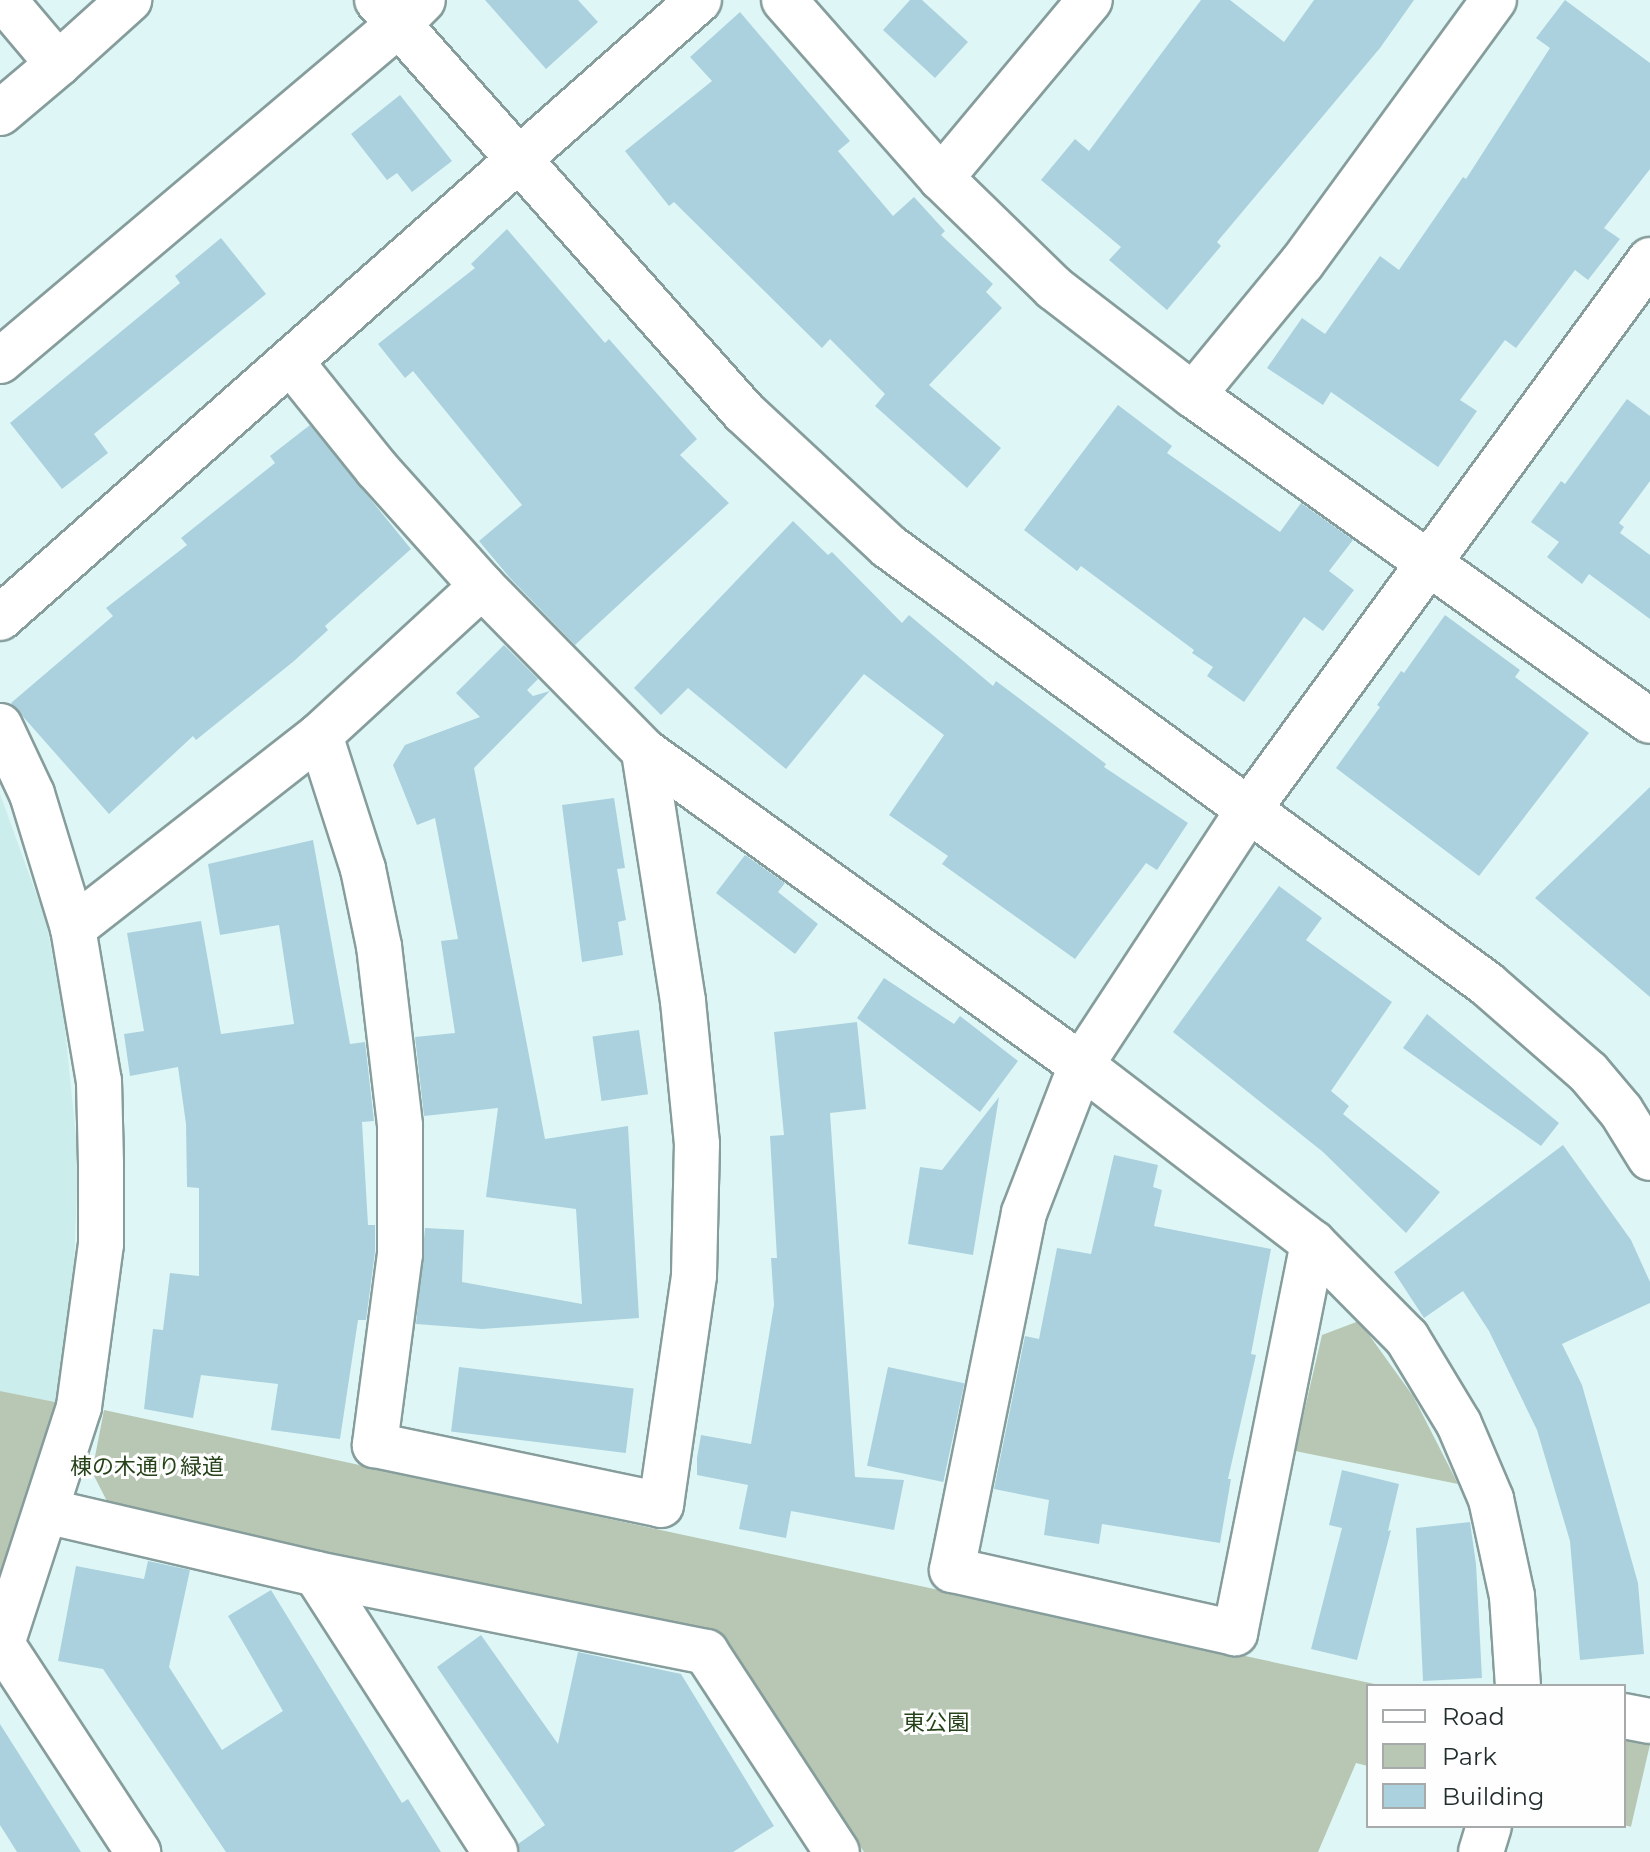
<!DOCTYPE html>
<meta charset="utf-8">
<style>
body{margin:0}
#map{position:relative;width:1650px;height:1852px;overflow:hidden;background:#def7f6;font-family:Montserrat,"Noto Sans JP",sans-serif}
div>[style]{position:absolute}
.built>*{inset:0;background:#cbedeb}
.green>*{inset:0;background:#b8c7b3;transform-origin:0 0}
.building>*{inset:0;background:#abd1de;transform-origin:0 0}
.roads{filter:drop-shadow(2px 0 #869d9c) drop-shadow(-2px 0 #869d9c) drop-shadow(0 2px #869d9c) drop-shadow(0 -2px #869d9c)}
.minor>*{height:44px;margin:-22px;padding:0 22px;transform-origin:22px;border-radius:22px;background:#fff}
span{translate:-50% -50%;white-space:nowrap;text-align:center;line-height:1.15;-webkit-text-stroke:6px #fefefe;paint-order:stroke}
.park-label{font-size:22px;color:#254219}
.legend{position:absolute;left:1366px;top:1684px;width:260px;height:144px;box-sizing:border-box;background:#fefefe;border:2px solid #a6aaaa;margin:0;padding:10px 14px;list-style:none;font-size:24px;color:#232d2d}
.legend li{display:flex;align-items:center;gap:16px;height:40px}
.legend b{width:40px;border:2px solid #a6aaaa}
</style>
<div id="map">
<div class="built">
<div style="clip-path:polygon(0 794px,46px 921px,64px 1019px,78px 1156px,73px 1299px,60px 1403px,0 1391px)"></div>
</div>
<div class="green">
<div style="clip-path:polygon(1359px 1321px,1413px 1396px,1458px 1484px,1295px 1451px,1322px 1335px)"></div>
<div style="clip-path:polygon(0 1391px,60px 1403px,0 1584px)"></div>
<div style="clip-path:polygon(104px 1410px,1384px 1686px,1368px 1686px,1368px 1766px,1356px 1763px,1318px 1852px,864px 1852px,720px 1635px,110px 1507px,92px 1472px)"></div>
<div style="left:1624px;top:1737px;width:27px;height:86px;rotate:13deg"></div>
</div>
<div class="building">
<div style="clip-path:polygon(485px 0,578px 0,598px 22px,546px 69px)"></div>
<div style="clip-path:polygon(910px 0,922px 0,968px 42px,935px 78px,883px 30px)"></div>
<div style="clip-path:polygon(1201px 0,1230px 0,1284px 42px,1314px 0,1414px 0,1380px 48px,1217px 242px,1221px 246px,1167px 310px,1109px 260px,1121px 247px,1041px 180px,1075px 139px,1089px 151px)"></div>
<div style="clip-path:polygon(1565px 0,1650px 63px,1650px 169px,1604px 228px,1620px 239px,1588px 280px,1575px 270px,1516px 348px,1505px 340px,1460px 400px,1477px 411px,1438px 467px,1331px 392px,1323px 405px,1267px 368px,1302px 318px,1325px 334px,1380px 256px,1399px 270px,1463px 177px,1466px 179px,1550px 48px,1536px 38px)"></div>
<div style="clip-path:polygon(740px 12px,850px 141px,838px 151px,893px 216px,914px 197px,945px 231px,941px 235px,993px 284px,986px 292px,1002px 308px,929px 385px,1001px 448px,967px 488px,875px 406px,885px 394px,830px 339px,822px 348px,674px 202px,669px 206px,625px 151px,712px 81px,690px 57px)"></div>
<div style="clip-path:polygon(400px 95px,452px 161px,412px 192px,397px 173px,387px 180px,351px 134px)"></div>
<div style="clip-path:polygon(507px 229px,605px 343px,609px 339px,697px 439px,680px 455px,729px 503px,575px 645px,510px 578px,479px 541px,522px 505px,413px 371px,405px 378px,378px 344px,475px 268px,471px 264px)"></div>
<div style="clip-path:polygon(221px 238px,266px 294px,94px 434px,108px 453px,62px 489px,10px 423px,180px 283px,175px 276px)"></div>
<div style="clip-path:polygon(1627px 399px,1650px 416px,1650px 481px,1619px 523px,1624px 527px,1620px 533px,1650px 555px,1650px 619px,1589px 574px,1582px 584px,1547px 557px,1559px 542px,1531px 522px,1561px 481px,1565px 484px)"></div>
<div style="clip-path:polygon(1118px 405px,1172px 446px,1167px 453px,1280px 532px,1301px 503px,1353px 540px,1329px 571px,1354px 590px,1323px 631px,1304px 617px,1244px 702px,1207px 676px,1213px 667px,1192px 653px,1194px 650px,1081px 566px,1077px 571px,1024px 530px)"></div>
<div style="clip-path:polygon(310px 425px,411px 549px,325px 626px,328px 630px,294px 661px,196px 740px,193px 736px,109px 814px,11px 703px,113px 616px,106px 608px,187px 545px,181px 538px,275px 463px,270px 456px)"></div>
<div style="clip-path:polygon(793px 521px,828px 555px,832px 552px,902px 623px,909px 615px,993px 686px,996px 681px,1106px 764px,1104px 767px,1188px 823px,1157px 870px,1146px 863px,1075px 959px,942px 864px,948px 856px,889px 815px,944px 735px,864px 674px,786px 769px,688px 688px,661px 715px,634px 688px)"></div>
<div style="clip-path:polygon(1445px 615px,1520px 670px,1515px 677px,1589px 733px,1479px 876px,1336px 768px,1380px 707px,1377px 705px,1401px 671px,1404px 673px)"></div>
<div style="clip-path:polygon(504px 645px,538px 679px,527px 690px,533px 696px,550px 691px,474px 768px,545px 1139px,628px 1126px,639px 1318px,482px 1329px,416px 1324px,425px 1228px,464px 1230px,462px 1282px,582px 1304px,576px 1209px,486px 1197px,498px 1108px,424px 1116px,415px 1037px,455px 1033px,441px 941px,458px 939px,435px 818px,417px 825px,393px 765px,405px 745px,480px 717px,456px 693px)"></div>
<div style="clip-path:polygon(1650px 787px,1650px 997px,1535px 898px)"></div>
<div style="clip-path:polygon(614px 798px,625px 868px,617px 869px,626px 920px,618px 922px,623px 955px,582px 962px,562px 805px)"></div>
<div style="clip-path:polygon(313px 840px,350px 1044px,365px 1042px,374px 1121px,362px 1122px,368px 1225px,375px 1225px,375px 1252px,366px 1320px,358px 1320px,340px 1439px,271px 1430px,278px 1384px,201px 1375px,193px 1418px,144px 1409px,153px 1329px,163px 1330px,170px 1273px,199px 1276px,199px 1188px,187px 1187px,186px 1124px,178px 1067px,130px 1076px,124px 1034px,144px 1031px,127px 933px,201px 921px,221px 1034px,294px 1024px,279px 925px,220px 935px,208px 864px)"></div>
<div style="clip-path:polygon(745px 855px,785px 883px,778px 892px,818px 924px,795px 954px,716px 893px)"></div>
<div style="clip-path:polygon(1279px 886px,1322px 918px,1306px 940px,1392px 1002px,1331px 1091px,1349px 1106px,1343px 1114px,1440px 1192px,1406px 1233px,1323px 1152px,1173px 1032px)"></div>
<div style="clip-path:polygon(884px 978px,954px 1024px,960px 1016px,1018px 1061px,980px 1112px,857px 1018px)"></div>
<div style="clip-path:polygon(1427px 1014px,1559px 1123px,1541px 1146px,1403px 1048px)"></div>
<div style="clip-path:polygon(857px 1022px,866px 1109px,830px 1113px,855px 1477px,904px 1480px,894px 1530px,791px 1511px,786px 1538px,739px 1529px,748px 1485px,697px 1475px,697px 1458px,701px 1435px,751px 1444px,774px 1305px,771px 1258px,777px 1258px,770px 1136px,784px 1135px,774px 1032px)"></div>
<div style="left:639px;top:1030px;width:65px;height:47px;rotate:82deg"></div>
<div style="clip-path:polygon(999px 1097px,973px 1255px,908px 1244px,920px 1167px,942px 1170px)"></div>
<div style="clip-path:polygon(1563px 1145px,1631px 1240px,1650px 1282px,1650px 1303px,1562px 1344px,1582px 1385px,1638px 1583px,1644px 1654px,1580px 1660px,1570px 1541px,1537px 1430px,1489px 1331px,1463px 1291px,1424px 1318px,1394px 1272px)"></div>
<div style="clip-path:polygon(1114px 1155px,1158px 1165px,1153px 1187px,1162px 1190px,1154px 1226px,1271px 1249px,1251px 1354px,1256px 1355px,1228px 1479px,1231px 1479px,1220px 1543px,1102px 1524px,1099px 1544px,1044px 1535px,1049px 1500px,994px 1489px,1025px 1336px,1039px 1339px,1057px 1248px,1091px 1254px)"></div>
<div style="left:459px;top:1367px;width:176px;height:65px;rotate:7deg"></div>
<div style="left:888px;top:1367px;width:78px;height:101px;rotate:12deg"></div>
<div style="clip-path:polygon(1342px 1470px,1399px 1484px,1388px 1531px,1391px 1530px,1357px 1660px,1311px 1649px,1342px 1528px,1329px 1525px)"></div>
<div style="clip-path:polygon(1470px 1522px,1476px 1564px,1482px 1678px,1423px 1681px,1416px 1528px)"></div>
<div style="clip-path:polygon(148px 1561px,190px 1570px,169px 1667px,222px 1750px,283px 1711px,228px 1616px,271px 1590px,402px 1803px,408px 1799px,441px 1852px,226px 1852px,103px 1669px,58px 1661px,76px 1566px,144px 1579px)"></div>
<div style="clip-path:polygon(481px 1635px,558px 1744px,578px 1652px,681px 1674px,774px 1826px,733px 1852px,520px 1852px,518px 1844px,545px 1825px,437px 1667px)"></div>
<div style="clip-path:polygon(0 1724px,81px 1852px,17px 1852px,0 1825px)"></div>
</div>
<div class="roads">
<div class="minor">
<div style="left:377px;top:0;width:552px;rotate:48.31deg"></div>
<div style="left:744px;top:412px;width:197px;rotate:42.9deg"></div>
<div style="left:888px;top:546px;width:742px;rotate:36.17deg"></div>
<div style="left:1487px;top:984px;width:134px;rotate:41.1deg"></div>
<div style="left:1588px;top:1072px;width:51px;rotate:49.8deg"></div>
<div style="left:1621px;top:1111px;width:55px;rotate:58.3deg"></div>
<div style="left:784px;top:0;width:237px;rotate:48.6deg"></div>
<div style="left:941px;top:178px;width:158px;rotate:44.2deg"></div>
<div style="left:1054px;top:288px;width:175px;rotate:37.6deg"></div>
<div style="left:1193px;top:395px;width:561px;rotate:35.5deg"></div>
<div style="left:58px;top:64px;width:96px;rotate:-42deg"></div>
<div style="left:0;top:113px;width:76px;rotate:-40.2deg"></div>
<div style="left:58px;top:64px;width:84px;rotate:-130.2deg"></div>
<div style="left:941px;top:178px;width:232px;rotate:-50.1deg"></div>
<div style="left:0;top:361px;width:521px;rotate:-40.17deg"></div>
<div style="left:398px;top:25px;width:35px;rotate:-45deg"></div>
<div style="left:291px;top:362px;width:137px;rotate:51.2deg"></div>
<div style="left:377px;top:469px;width:157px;rotate:48.1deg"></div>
<div style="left:482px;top:586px;width:231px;rotate:45.5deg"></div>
<div style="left:644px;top:751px;width:538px;rotate:35.7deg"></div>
<div style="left:1081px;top:1065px;width:292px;rotate:37.5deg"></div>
<div style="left:1313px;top:1243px;width:134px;rotate:45.3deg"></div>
<div style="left:1407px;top:1338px;width:100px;rotate:58.8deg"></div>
<div style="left:1459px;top:1424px;width:82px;rotate:66.9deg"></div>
<div style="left:1491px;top:1499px;width:99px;rotate:77.8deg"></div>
<div style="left:1512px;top:1596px;width:90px;rotate:86.2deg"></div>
<div style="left:1193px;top:395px;width:171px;rotate:-50.5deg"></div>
<div style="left:1302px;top:263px;width:326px;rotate:-53.9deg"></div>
<div style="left:0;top:618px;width:933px;rotate:-41.48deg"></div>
<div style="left:0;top:726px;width:75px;rotate:64.8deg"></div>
<div style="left:32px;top:794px;width:140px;rotate:73deg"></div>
<div style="left:73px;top:928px;width:155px;rotate:80.4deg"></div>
<div style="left:99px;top:1081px;width:83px;rotate:88.6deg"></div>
<div style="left:101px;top:1164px;width:80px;rotate:90deg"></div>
<div style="left:101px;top:1244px;width:164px;rotate:97.7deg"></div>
<div style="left:79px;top:1407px;width:249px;rotate:108deg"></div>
<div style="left:2px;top:1644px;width:249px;rotate:56.8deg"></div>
<div style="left:320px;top:735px;width:141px;rotate:72.2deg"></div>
<div style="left:363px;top:869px;width:79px;rotate:78.3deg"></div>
<div style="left:379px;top:946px;width:181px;rotate:83.3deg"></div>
<div style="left:400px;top:1126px;width:128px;rotate:90deg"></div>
<div style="left:400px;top:1254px;width:193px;rotate:97.5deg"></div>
<div style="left:375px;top:1445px;width:292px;rotate:11.8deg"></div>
<div style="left:661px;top:1505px;width:232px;rotate:-81.8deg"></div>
<div style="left:694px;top:1275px;width:131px;rotate:-88.7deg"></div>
<div style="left:697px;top:1144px;width:144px;rotate:-95.6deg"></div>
<div style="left:683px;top:1001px;width:253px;rotate:-98.9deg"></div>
<div style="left:73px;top:928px;width:313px;rotate:-38deg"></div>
<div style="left:320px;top:735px;width:220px;rotate:-42.6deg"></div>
<div style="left:1313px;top:1243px;width:398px;rotate:101.3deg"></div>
<div style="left:1235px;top:1633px;width:290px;rotate:-167.4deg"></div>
<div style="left:952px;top:1570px;width:364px;rotate:-78.6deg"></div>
<div style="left:1024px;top:1213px;width:159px;rotate:-68.9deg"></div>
<div style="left:1081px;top:1065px;width:306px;rotate:-56.7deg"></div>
<div style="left:1249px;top:809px;width:680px;rotate:-53.85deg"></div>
<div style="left:46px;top:1511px;width:277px;rotate:13.1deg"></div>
<div style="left:316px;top:1574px;width:398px;rotate:11.3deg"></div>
<div style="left:706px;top:1652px;width:239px;rotate:56.8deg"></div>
<div style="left:316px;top:1574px;width:331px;rotate:57.2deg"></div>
<div style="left:1624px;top:1716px;width:26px;rotate:11deg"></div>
<div style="left:1481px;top:1852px;width:27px;rotate:-73deg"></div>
</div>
</div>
<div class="park-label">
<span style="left:147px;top:1467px">棟の木通り緑道</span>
<span style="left:936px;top:1723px">東公園</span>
</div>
<ul class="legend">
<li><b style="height:10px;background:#fff"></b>Road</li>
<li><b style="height:22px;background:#b8c7b3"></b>Park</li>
<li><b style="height:22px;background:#abd1de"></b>Building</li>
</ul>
</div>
